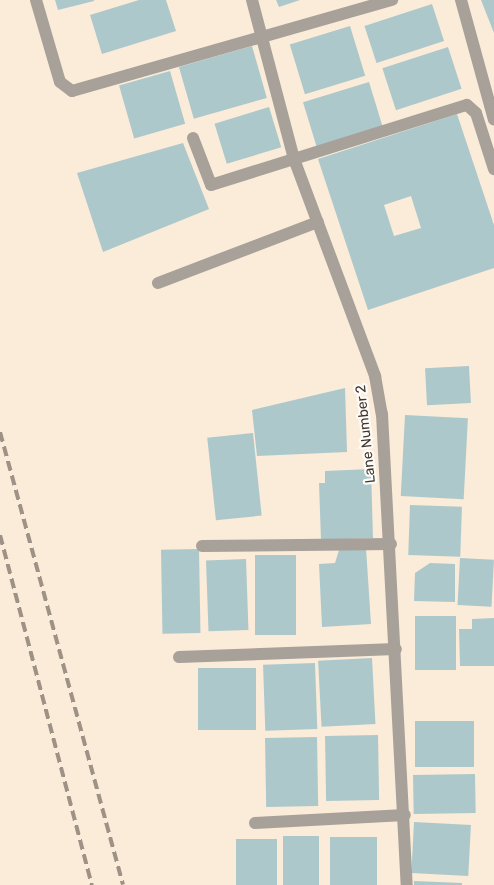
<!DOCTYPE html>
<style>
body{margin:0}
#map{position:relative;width:494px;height:885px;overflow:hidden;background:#fbebd9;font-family:Rubik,sans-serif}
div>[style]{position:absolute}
.building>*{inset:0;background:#acc8cb;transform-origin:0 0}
.street>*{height:12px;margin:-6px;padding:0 6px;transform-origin:6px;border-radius:6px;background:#a7a199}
.rail>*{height:4px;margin-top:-2px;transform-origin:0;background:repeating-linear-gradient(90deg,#9d9285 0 10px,transparent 0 15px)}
span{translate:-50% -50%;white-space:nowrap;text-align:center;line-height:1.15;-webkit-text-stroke:4.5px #fefbf7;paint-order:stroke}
.street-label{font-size:14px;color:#3e3831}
</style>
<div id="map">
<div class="building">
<div style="clip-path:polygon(55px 0,94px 0,94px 1px,58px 10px)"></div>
<div style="clip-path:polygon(139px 0,166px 0,176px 31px,102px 54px,90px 15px)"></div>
<div style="clip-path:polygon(276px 0,300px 0,279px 7px)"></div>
<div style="clip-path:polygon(481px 0,494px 0,494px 33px)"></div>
<div style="left:432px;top:4px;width:39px;height:71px;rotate:72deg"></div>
<div style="left:350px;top:26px;width:52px;height:63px;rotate:73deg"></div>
<div style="left:252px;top:46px;width:54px;height:76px;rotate:74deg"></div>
<div style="left:448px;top:47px;width:44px;height:69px;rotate:72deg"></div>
<div style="left:170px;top:71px;width:55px;height:53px;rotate:74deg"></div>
<div style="left:369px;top:82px;width:47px;height:69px;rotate:73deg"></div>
<div style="left:269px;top:107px;width:42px;height:57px;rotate:73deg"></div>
<div style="clip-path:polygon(evenodd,457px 114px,494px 225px,494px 268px,368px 310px,318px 159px,457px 114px,411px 196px,421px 228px,394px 236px,384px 205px,411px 196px)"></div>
<div style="clip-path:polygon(183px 143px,209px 209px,103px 252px,77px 173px)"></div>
<div style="left:469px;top:366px;width:37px;height:44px;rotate:87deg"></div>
<div style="clip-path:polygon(345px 388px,347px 452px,257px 456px,252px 410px)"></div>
<div style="left:405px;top:415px;width:63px;height:81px;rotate:3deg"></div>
<div style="left:253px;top:433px;width:83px;height:46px;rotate:84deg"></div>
<div style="clip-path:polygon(371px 469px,373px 538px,321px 540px,319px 483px,325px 483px,325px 471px)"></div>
<div style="left:410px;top:505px;width:52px;height:50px;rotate:2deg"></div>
<div style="clip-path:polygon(366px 548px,371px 624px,322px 627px,319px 564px,335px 563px,339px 550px)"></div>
<div style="left:199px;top:549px;width:84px;height:38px;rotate:89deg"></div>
<div style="left:255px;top:555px;width:41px;height:80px"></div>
<div style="left:460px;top:558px;width:34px;height:47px;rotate:3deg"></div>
<div style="left:246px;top:559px;width:71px;height:40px;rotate:88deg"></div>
<div style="clip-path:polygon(430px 563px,455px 564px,455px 602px,414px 601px,415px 573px)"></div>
<div style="left:415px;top:616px;width:41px;height:54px"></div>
<div style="clip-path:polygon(494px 618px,494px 666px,460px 666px,459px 629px,472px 629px,472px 619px)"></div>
<div style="left:372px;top:658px;width:66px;height:54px;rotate:87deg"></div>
<div style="left:315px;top:663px;width:66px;height:52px;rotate:88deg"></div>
<div style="left:198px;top:668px;width:58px;height:62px"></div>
<div style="left:415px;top:721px;width:59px;height:46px"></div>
<div style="left:378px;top:735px;width:65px;height:53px;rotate:89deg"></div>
<div style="left:317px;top:737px;width:69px;height:52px;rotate:89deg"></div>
<div style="left:475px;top:774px;width:39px;height:62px;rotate:89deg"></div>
<div style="left:414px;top:822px;width:57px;height:51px;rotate:3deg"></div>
<div style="left:283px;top:836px;width:36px;height:49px"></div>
<div style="left:330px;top:837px;width:47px;height:48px"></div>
<div style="left:236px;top:839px;width:41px;height:46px"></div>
<div style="clip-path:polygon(414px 881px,462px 883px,462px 885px,414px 885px)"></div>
</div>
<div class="street">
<div style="left:36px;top:0;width:85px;rotate:73.7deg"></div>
<div style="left:60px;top:82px;width:15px;rotate:37deg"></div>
<div style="left:72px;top:91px;width:333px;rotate:-15.9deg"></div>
<div style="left:252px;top:0;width:164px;rotate:75.2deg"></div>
<div style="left:294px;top:159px;width:232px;rotate:69.5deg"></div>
<div style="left:375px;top:376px;width:39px;rotate:80deg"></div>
<div style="left:382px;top:414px;width:472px;rotate:87deg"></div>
<div style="left:461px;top:0;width:124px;rotate:74.6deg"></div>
<div style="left:193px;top:138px;width:50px;rotate:69deg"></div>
<div style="left:211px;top:185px;width:268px;rotate:-17.4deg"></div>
<div style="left:467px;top:105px;width:12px;rotate:42deg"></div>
<div style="left:476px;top:113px;width:59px;rotate:72.2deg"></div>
<div style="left:158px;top:283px;width:171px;rotate:-20.9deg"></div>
<div style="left:202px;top:546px;width:189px;rotate:-0.6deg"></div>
<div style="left:179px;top:657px;width:217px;rotate:-2.1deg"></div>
<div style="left:255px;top:823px;width:150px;rotate:-3.1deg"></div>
</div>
<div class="rail">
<div style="left:0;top:432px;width:469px;rotate:74.8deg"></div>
<div style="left:0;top:535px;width:362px;rotate:75.3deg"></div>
</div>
<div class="street-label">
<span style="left:366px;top:434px;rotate:-96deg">Lane Number 2</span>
</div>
</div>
